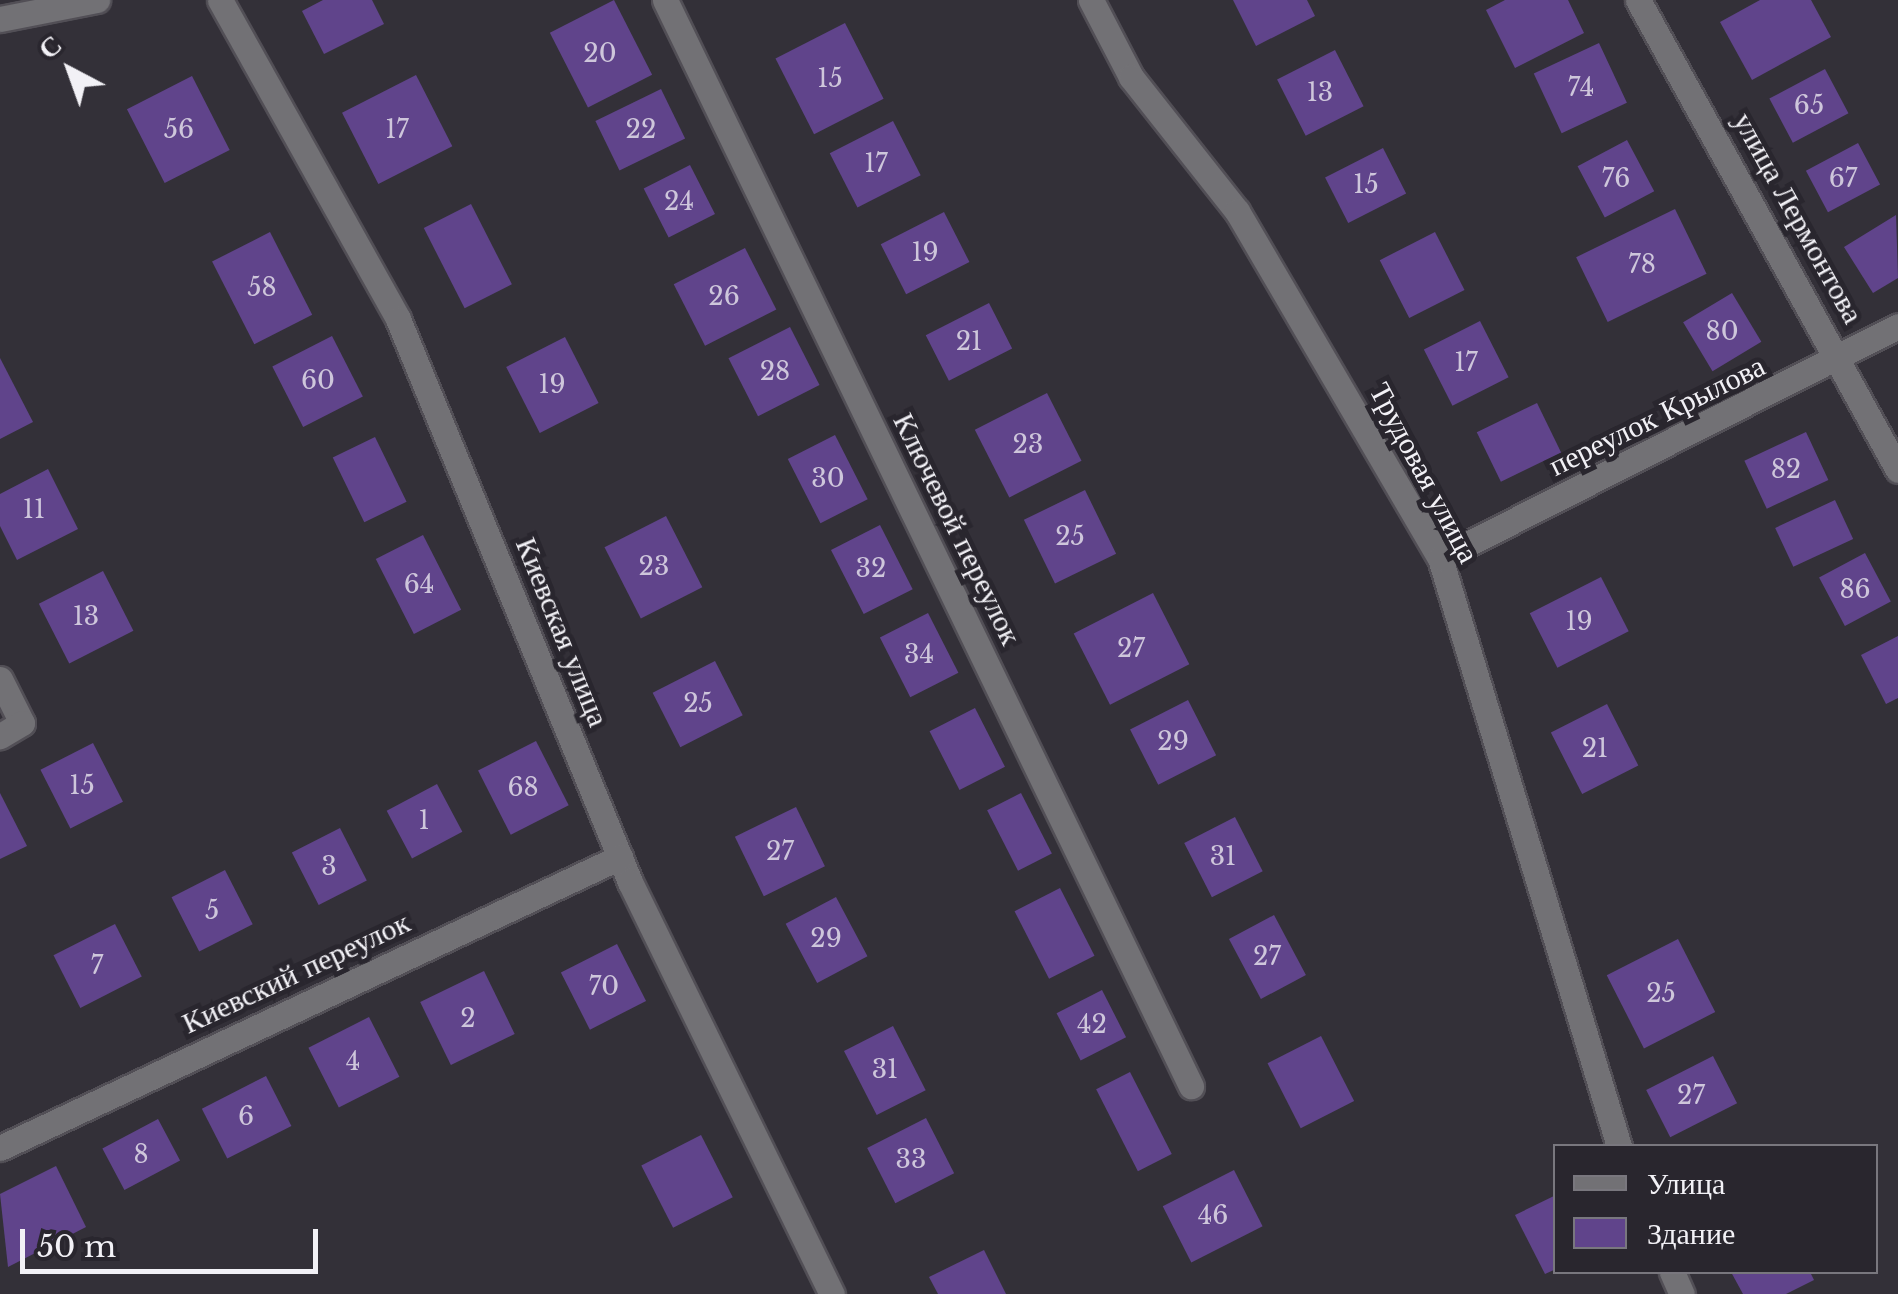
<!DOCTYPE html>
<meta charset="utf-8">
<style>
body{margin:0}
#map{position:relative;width:1898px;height:1294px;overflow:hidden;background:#333038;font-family:"Libre Baskerville",serif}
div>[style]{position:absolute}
.building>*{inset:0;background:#60448b;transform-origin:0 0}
.roads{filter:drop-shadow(2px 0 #524f56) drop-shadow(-2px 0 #524f56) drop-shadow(0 2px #524f56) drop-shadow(0 -2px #524f56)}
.minor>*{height:25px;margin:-12.5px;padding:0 12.5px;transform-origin:12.5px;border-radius:12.5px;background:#727175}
.tertiary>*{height:25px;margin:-12.5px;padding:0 12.5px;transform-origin:12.5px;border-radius:12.5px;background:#727175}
span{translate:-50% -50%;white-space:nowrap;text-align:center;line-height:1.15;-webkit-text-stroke:10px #29262e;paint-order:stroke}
.number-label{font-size:25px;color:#cec6db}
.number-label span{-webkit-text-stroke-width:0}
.street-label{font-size:30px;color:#f2f1f6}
.legend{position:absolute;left:1553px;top:1144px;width:325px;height:130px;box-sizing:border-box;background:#29262e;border:2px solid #79777e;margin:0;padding:12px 18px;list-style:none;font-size:30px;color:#f2f1f6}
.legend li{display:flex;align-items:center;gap:20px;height:50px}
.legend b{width:50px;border:2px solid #79777e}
.north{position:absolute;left:20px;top:20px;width:100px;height:100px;-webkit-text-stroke:8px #29262e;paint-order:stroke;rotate:319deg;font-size:28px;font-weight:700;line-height:40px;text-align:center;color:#f2f1f6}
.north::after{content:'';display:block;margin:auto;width:35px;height:45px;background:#f2f1f6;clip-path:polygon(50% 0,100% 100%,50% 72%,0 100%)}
.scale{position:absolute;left:20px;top:1229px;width:298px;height:45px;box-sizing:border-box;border:5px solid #f2f1f6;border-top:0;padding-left:12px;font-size:30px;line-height:35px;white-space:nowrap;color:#f2f1f6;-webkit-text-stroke:8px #29262e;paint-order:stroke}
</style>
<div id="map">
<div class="building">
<div style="clip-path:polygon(323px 0,372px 0,384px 24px,324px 54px,302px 11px)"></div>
<div style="left:614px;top:0;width:84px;height:72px;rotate:63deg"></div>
<div style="clip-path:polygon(1233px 0,1307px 0,1315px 16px,1256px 46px)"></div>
<div style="clip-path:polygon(1505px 0,1568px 0,1584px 33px,1515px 68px,1486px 10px)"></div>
<div style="clip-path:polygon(1760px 0,1811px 0,1831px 37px,1752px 80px,1720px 22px)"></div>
<div style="left:845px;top:23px;width:85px;height:78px;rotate:63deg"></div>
<div style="left:1599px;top:43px;width:66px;height:72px;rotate:65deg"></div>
<div style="left:1335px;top:50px;width:63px;height:65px;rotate:63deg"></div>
<div style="left:1825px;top:69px;width:50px;height:63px;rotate:62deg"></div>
<div style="left:416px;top:75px;width:80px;height:83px;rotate:63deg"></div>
<div style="left:192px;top:76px;width:83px;height:73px;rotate:63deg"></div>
<div style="left:661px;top:89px;width:55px;height:73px;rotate:64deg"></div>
<div style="left:893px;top:121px;width:61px;height:71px;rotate:63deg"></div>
<div style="left:1627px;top:140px;width:58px;height:56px;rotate:62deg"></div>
<div style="left:1858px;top:143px;width:47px;height:59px;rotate:62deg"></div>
<div style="left:1383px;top:148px;width:51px;height:65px;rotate:63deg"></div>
<div style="left:690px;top:165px;width:55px;height:52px;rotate:63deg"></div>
<div style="left:471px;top:204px;width:90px;height:53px;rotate:63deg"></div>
<div style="left:1675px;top:209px;width:72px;height:110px;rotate:64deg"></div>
<div style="left:944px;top:212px;width:56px;height:71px;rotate:63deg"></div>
<div style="clip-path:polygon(1896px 215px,1898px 278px,1873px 293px,1844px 247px)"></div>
<div style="left:270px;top:232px;width:93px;height:65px;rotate:63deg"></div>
<div style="left:1435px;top:232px;width:65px;height:62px;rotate:63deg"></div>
<div style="left:745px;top:248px;width:69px;height:80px;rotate:63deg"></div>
<div style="left:1732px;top:293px;width:57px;height:57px;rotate:59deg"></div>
<div style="left:989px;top:303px;width:51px;height:71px;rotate:63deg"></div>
<div style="left:1480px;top:321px;width:63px;height:63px;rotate:63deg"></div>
<div style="left:790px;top:327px;width:65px;height:69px;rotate:63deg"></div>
<div style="left:332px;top:336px;width:68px;height:67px;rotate:63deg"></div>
<div style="left:565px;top:337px;width:74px;height:66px;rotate:63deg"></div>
<div style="clip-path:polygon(0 358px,33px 422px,0 439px)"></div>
<div style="left:1047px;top:393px;width:76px;height:81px;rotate:63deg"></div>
<div style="left:1537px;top:403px;width:55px;height:67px;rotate:64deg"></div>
<div style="left:1806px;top:432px;width:53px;height:68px;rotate:65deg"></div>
<div style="left:835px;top:435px;width:72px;height:53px;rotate:63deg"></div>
<div style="left:375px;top:437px;width:72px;height:47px;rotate:64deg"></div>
<div style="clip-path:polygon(48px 469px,78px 529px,17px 560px,0 526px,0 494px)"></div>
<div style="left:1085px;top:490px;width:71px;height:68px;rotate:64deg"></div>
<div style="left:1835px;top:500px;width:43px;height:66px;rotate:65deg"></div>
<div style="left:666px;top:516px;width:80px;height:69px;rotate:63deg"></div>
<div style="left:880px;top:525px;width:72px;height:55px;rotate:63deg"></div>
<div style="left:423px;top:535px;width:84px;height:53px;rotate:63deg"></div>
<div style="left:1865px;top:553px;width:55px;height:52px;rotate:62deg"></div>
<div style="left:103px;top:571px;width:67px;height:72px;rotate:63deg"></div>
<div style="left:1601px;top:577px;width:61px;height:80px;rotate:63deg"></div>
<div style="left:1153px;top:593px;width:80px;height:89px;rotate:63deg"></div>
<div style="left:928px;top:613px;width:67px;height:54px;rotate:63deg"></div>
<div style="clip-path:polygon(1898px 636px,1898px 698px,1886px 704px,1861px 655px)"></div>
<div style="left:715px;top:661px;width:61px;height:70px;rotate:63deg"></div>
<div style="left:1188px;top:700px;width:62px;height:65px;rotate:63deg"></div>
<div style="left:1607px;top:704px;width:69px;height:63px;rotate:63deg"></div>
<div style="left:975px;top:708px;width:66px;height:51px;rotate:63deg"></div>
<div style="left:536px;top:741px;width:72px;height:65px;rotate:63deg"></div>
<div style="left:93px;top:743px;width:66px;height:59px;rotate:63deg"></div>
<div style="left:437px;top:784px;width:54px;height:57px;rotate:62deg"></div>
<div style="clip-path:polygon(0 793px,27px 846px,0 859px)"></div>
<div style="left:1021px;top:793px;width:68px;height:38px;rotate:63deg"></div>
<div style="left:796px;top:807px;width:66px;height:68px;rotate:64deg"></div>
<div style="left:1235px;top:817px;width:61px;height:57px;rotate:63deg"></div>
<div style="left:340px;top:828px;width:59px;height:54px;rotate:63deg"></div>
<div style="left:225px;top:870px;width:61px;height:60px;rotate:63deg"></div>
<div style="left:1060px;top:888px;width:76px;height:51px;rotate:63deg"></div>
<div style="left:836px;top:897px;width:67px;height:57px;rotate:62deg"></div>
<div style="left:1274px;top:915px;width:68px;height:51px;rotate:62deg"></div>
<div style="left:115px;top:924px;width:59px;height:69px;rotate:63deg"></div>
<div style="left:1678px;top:939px;width:82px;height:80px;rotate:63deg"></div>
<div style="left:617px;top:944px;width:64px;height:63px;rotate:63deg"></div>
<div style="left:484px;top:971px;width:70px;height:71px;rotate:64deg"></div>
<div style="left:1102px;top:990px;width:53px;height:51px;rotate:63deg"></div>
<div style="left:369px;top:1017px;width:67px;height:68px;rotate:63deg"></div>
<div style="left:893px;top:1026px;width:72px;height:55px;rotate:63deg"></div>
<div style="left:1321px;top:1036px;width:73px;height:60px;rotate:63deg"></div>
<div style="left:1713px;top:1056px;width:53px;height:75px;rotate:63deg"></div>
<div style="left:1130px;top:1072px;width:92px;height:38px;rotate:63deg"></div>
<div style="left:266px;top:1076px;width:56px;height:72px;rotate:63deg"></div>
<div style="left:926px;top:1118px;width:62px;height:66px;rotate:63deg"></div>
<div style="left:158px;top:1119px;width:47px;height:63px;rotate:62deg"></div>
<div style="left:701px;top:1135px;width:70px;height:67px;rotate:63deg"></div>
<div style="clip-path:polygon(56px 1166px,86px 1227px,8px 1267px,0 1194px)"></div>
<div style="left:1234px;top:1170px;width:63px;height:80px;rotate:63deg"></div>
<div style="clip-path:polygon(1556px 1195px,1556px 1269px,1545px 1274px,1515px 1215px)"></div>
<div style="clip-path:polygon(984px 1250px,1006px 1294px,938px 1294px,929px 1277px)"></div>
<div style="clip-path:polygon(1731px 1272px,1810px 1272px,1814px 1280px,1786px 1294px,1743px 1294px)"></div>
</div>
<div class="roads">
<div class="minor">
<div style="left:220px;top:0;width:365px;rotate:60.8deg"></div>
<div style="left:398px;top:319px;width:609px;rotate:67.6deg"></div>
<div style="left:630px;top:882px;width:459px;rotate:63.9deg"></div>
<div style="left:665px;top:0;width:1207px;rotate:64.16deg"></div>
<div style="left:1091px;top:0;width:87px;rotate:62.5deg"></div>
<div style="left:1131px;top:77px;width:171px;rotate:51.7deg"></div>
<div style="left:1237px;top:211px;width:402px;rotate:59.7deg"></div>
<div style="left:1440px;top:558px;width:615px;rotate:73.07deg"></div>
<div style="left:0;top:19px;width:99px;rotate:-11.1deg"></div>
<div style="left:1440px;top:558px;width:513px;rotate:-26.86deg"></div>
<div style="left:0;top:679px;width:49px;rotate:63.4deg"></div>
<div style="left:22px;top:723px;width:26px;rotate:149deg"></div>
<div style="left:0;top:1148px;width:685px;rotate:-25.14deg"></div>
<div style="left:1672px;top:1272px;width:24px;rotate:66deg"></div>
</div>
<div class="tertiary">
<div style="left:1638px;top:0;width:537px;rotate:61.05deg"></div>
</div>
</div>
<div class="number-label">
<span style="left:600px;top:54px">20</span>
<span style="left:830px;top:79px">15</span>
<span style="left:1581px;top:88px">74</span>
<span style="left:1320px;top:93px">13</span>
<span style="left:1809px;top:106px">65</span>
<span style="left:179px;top:130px">56</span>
<span style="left:397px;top:130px">17</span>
<span style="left:641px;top:130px">22</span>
<span style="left:876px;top:164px">17</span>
<span style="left:1616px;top:179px">76</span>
<span style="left:1843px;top:179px">67</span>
<span style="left:1366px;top:185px">15</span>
<span style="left:679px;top:202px">24</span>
<span style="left:925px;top:253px">19</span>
<span style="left:1642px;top:265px">78</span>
<span style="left:262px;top:288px">58</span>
<span style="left:724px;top:297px">26</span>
<span style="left:1722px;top:332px">80</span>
<span style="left:969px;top:342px">21</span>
<span style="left:1466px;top:363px">17</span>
<span style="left:775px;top:372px">28</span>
<span style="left:318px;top:381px">60</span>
<span style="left:552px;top:385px">19</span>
<span style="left:1028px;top:445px">23</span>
<span style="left:1786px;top:470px">82</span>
<span style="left:828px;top:479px">30</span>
<span style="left:34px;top:510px">11</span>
<span style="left:1070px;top:537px">25</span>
<span style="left:654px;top:567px">23</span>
<span style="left:871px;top:569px">32</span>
<span style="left:419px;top:585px">64</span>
<span style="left:1855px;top:590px">86</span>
<span style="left:86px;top:617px">13</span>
<span style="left:1579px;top:622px">19</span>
<span style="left:1131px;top:649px">27</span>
<span style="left:919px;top:655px">34</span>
<span style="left:698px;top:704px">25</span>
<span style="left:1173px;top:742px">29</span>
<span style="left:1595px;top:749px">21</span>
<span style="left:82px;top:786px">15</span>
<span style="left:523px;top:788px">68</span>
<span style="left:424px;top:821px">1</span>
<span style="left:780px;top:852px">27</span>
<span style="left:1223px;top:857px">31</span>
<span style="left:329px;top:867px">3</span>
<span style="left:212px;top:911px">5</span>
<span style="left:826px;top:939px">29</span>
<span style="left:1267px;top:957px">27</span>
<span style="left:97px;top:966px">7</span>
<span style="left:604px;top:987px">70</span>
<span style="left:1661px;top:994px">25</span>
<span style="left:468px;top:1019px">2</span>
<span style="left:1092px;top:1025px">42</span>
<span style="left:353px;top:1062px">4</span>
<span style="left:885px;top:1070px">31</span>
<span style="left:1691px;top:1096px">27</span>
<span style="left:246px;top:1117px">6</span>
<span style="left:141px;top:1155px">8</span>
<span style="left:911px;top:1160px">33</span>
<span style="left:1213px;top:1216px">46</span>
</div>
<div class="street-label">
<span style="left:1798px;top:218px;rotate:61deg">улица Лермонтова</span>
<span style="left:1657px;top:416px;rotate:-26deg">переулок Крылова</span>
<span style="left:1424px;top:473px;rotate:62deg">Трудовая улица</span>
<span style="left:957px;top:529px;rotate:64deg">Ключевой переулок</span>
<span style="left:562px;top:632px;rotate:68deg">Киевская улица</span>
<span style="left:296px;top:973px;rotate:-25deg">Киевский переулок</span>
</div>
<ul class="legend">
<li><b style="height:12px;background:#727175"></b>Улица</li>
<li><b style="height:28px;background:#60448b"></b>Здание</li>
</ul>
<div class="north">С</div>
<div class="scale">50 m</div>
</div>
